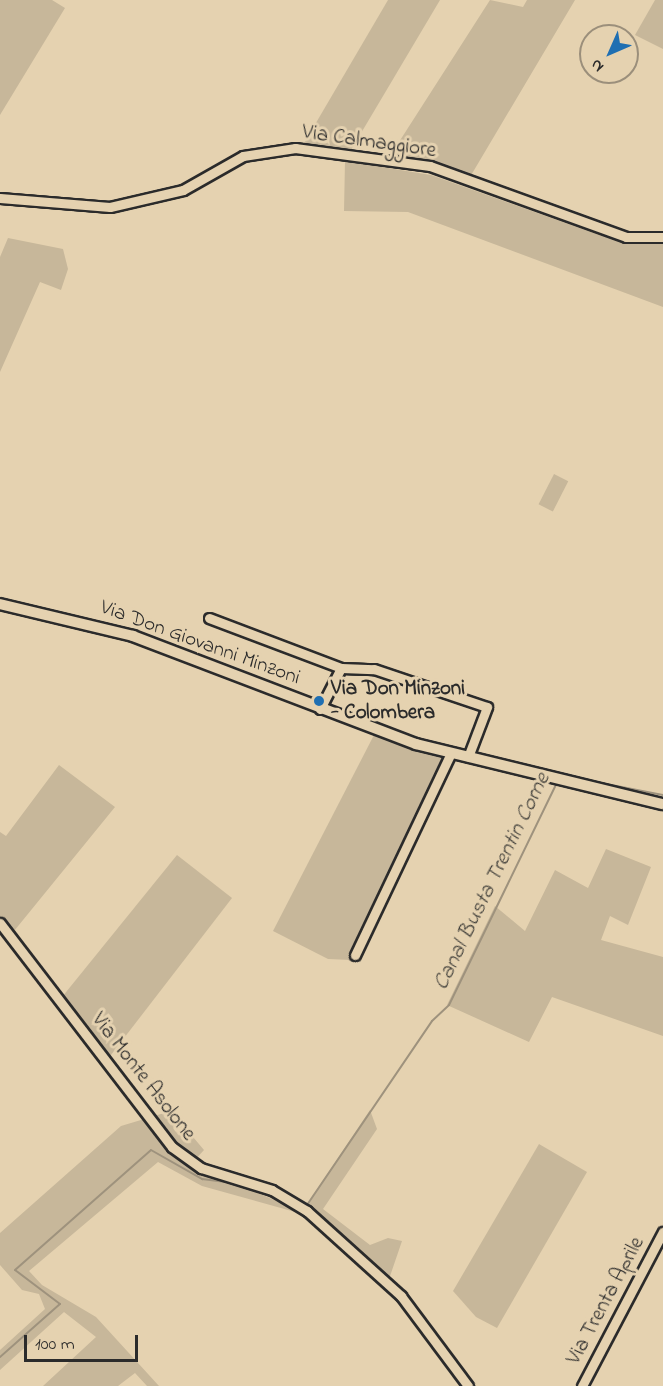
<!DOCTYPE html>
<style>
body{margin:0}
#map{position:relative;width:663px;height:1386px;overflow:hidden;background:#e5d2b0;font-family:"Indie Flower",sans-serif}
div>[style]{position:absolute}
.green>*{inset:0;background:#c7b79a;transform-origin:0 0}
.stream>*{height:2px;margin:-1px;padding:0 1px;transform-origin:1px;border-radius:1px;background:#9e927d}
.roads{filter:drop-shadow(2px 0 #2b2b2b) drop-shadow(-2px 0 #2b2b2b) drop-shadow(0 2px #2b2b2b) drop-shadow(0 -2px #2b2b2b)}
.minor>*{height:9px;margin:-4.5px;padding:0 4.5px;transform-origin:4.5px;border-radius:4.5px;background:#e5d2b0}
.tertiary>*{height:10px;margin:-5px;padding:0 5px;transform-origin:5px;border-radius:5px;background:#e5d2b0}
.dots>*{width:16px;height:16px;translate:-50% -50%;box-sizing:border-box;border:3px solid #e5d2b0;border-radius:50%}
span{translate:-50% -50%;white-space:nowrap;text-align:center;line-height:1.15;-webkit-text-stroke:6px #e5d2b0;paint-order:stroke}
.street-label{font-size:21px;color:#2b2b2b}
.poi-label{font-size:21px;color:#2b2b2b;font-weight:700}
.left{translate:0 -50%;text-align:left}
.water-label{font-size:22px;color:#42403b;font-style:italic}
.north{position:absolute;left:579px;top:24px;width:60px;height:60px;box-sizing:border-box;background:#e5d2b0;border:2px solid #9b8f7b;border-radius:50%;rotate:225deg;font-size:16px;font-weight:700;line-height:24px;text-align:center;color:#2b2b2b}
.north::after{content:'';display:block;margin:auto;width:21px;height:27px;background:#1f6fb2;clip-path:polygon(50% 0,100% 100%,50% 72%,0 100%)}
.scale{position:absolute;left:24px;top:1335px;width:114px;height:27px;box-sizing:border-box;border:3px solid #2b2b2b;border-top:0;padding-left:8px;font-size:18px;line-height:21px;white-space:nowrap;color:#2b2b2b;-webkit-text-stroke:4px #e5d2b0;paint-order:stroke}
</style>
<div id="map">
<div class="green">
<div style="clip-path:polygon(0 0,52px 0,65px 8px,0 115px)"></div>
<div style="clip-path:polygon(388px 0,440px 0,351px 150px,303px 145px)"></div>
<div style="clip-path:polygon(490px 0,523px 7px,527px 0,575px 0,470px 177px,390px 156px)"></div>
<div style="clip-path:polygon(655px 0,663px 0,663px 49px,635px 35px)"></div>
<div style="clip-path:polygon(345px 161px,431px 175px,599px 235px,663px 244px,663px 307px,408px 212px,344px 211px)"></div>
<div style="clip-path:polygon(8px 238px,63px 249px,68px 269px,61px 290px,40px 282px,0 372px,0 257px)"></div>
<div style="left:554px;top:474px;width:16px;height:34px;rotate:27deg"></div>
<div style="clip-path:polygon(374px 735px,444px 756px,351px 960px,328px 959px,273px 931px)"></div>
<div style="clip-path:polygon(59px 765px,115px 807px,10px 936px,0 926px,0 832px,6px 836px)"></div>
<div style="clip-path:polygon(606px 849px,651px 867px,628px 925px,610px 916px,601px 940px,663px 957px,663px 1036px,552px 997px,529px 1042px,447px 1005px,495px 906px,525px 931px,555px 870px,588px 888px)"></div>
<div style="clip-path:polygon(177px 855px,232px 898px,104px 1064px,58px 1002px)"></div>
<div style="clip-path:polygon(370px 1110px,377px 1129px,323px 1209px,370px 1245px,388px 1238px,402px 1241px,387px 1285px,306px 1215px,202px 1186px,158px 1162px,29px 1271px,42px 1285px,96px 1317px,159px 1386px,147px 1386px,135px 1373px,118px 1386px,43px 1386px,96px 1337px,64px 1312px,0 1370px,0 1350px,45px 1309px,39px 1294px,22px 1290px,0 1265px,0 1233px,121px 1126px,171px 1111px,204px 1150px,194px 1161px,163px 1131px,158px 1138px,177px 1158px,302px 1212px)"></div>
<div style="clip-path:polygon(539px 1144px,587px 1172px,497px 1328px,476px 1317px,453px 1291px)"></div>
</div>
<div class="stream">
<div style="left:560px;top:775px;width:105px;rotate:11deg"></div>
<div style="left:248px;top:1187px;width:39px;rotate:23deg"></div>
<div style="left:307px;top:1205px;width:222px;rotate:-55.8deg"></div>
<div style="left:432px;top:1021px;width:23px;rotate:-43deg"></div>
<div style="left:449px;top:1005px;width:247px;rotate:-64.1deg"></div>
<div style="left:291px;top:1206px;width:11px;rotate:41deg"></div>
<div style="left:0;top:1357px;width:80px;rotate:-41.5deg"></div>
<div style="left:60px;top:1304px;width:56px;rotate:-142.9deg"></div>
<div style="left:15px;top:1270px;width:181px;rotate:-41.4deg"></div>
<div style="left:151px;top:1150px;width:59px;rotate:29.6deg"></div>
<div style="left:202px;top:1179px;width:32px;rotate:7deg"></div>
</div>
<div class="roads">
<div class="minor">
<div style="left:0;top:198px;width:110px;rotate:4.7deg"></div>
<div style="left:110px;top:207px;width:75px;rotate:-13.1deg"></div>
<div style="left:183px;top:190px;width:69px;rotate:-29.5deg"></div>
<div style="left:243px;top:156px;width:53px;rotate:-8.7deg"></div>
<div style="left:295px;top:148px;width:136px;rotate:7.6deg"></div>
<div style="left:430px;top:166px;width:208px;rotate:19.9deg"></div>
<div style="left:626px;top:237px;width:37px"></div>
<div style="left:209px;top:618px;width:141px;rotate:20.7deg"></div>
<div style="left:320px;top:709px;width:46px;rotate:-62.9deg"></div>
<div style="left:341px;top:668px;width:33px;rotate:2deg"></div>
<div style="left:374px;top:669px;width:119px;rotate:18.6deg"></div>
<div style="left:487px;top:707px;width:53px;rotate:110.8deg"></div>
<div style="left:0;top:923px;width:282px;rotate:52.5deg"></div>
<div style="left:172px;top:1147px;width:36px;rotate:36deg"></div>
<div style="left:201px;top:1168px;width:74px;rotate:17.2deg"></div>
<div style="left:272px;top:1190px;width:41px;rotate:31deg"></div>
<div style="left:307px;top:1211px;width:127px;rotate:42.1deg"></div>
<div style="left:401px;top:1296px;width:112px;rotate:53.3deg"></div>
<div style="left:355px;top:955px;width:224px;rotate:-64.6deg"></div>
<div style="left:582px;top:1386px;width:174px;rotate:-62.3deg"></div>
</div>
<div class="tertiary">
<div style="left:0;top:604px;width:137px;rotate:13.5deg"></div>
<div style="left:133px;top:636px;width:303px;rotate:20.9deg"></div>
<div style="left:416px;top:744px;width:254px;rotate:13.7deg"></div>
</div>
</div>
<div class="dots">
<div style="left:319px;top:701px;background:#1f6fb2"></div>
</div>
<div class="street-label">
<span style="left:369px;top:142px;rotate:8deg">Via Calmaggiore</span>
<span style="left:200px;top:643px;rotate:20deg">Via Don Giovanni Minzoni</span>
<span style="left:143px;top:1077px;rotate:52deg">Via Monte Asolone</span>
<span style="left:606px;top:1301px;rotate:-62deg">Via Trenta Aprile</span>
</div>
<div class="poi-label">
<span class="left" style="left:331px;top:701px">Via Don Minzoni<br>- Colombera</span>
</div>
<div class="water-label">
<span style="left:493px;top:882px;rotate:-64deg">Canal Busta Trentin Corne</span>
</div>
<div class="north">N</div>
<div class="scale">100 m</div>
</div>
